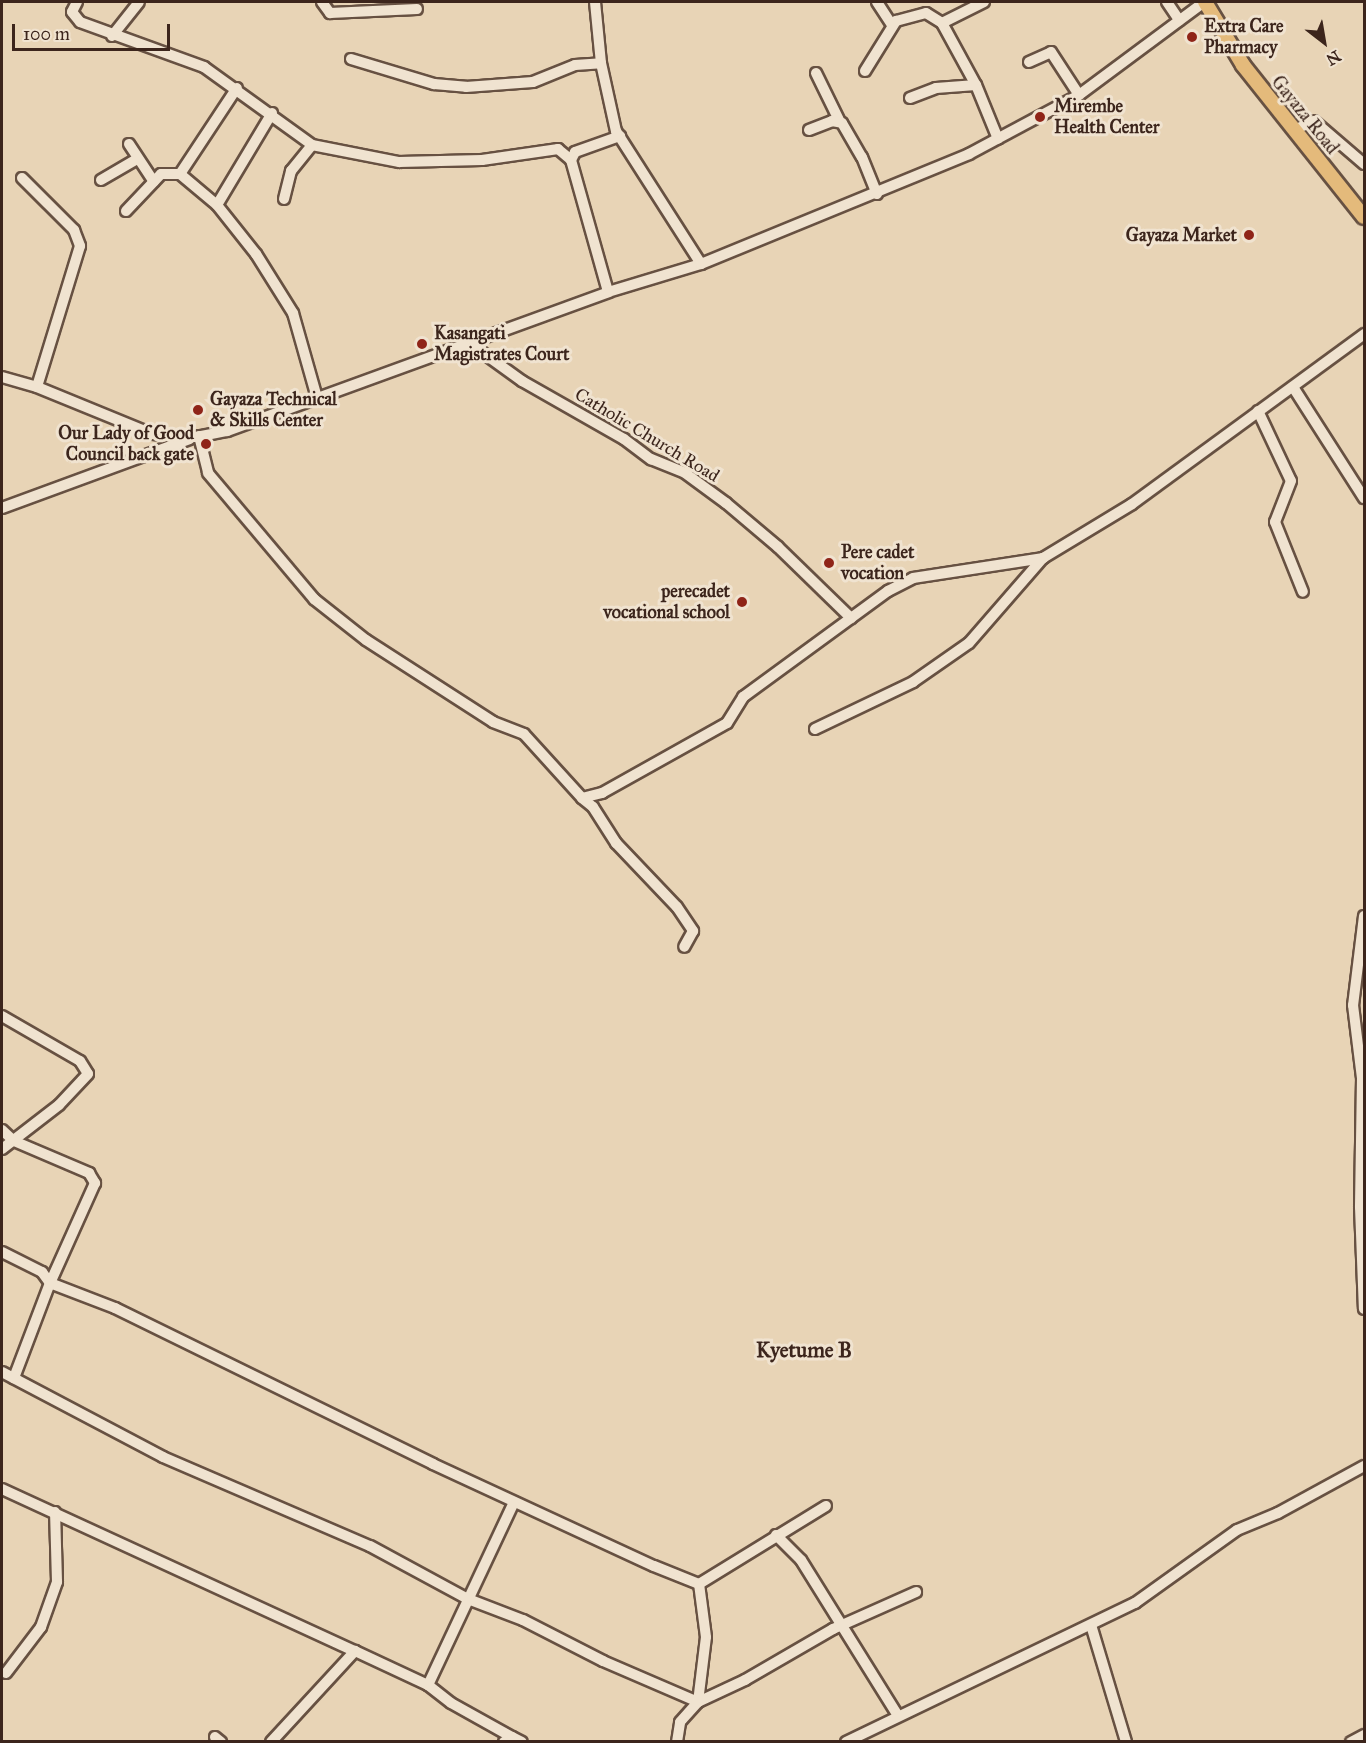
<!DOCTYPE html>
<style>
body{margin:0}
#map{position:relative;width:1366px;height:1743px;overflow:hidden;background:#e8d4b6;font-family:"IM FELL Great Primer",serif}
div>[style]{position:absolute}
.roads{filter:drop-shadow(2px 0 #675142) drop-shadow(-2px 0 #675142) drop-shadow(0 2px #675142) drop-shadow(0 -2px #675142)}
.minor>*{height:10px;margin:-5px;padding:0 5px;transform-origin:5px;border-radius:5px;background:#f0e3d0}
.major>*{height:14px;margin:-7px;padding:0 7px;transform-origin:7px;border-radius:7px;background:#e4ba7b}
.dots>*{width:16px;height:16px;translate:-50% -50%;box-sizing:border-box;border:3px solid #f0e3d0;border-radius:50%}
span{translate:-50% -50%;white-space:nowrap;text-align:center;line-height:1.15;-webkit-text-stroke:6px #f0e3d0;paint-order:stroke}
.poi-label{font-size:18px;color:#3c251c;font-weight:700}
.left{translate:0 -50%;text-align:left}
.right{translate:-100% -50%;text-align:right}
.street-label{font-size:18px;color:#3c251c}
.quarter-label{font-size:21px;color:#3c251c;font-weight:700}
.frame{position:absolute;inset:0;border:3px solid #3c251c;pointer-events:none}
.north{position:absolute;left:1294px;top:12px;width:60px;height:60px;-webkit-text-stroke:4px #f0e3d0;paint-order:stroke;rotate:149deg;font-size:16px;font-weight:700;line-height:24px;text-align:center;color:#3c251c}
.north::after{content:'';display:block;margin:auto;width:21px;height:27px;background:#3c251c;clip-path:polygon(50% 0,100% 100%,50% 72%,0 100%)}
.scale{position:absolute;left:12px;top:24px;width:158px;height:27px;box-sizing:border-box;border:3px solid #3c251c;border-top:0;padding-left:8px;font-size:18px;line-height:21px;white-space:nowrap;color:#3c251c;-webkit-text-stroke:4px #f0e3d0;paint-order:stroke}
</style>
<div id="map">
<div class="roads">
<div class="minor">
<div style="left:77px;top:2px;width:11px;rotate:117deg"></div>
<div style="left:72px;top:12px;width:13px;rotate:51deg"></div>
<div style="left:80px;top:22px;width:132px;rotate:19.9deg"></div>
<div style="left:204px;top:67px;width:133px;rotate:35.8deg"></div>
<div style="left:312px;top:145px;width:89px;rotate:11.1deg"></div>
<div style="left:399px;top:162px;width:83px;rotate:-1.4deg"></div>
<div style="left:482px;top:160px;width:77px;rotate:-8.2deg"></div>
<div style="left:558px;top:149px;width:17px;rotate:40deg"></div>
<div style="left:571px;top:160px;width:137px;rotate:74.3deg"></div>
<div style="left:322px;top:2px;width:14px;rotate:54deg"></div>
<div style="left:330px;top:13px;width:87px;rotate:-2.6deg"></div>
<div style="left:595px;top:2px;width:61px;rotate:84.4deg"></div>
<div style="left:601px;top:63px;width:70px;rotate:77.6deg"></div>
<div style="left:616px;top:131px;width:158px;rotate:57.4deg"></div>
<div style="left:877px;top:2px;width:27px;rotate:57deg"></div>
<div style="left:1167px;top:2px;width:22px;rotate:56deg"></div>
<div style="left:942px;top:23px;width:71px;rotate:61.3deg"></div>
<div style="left:976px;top:85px;width:58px;rotate:67.8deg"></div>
<div style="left:112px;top:36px;width:43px;rotate:-51.5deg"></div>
<div style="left:351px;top:59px;width:87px;rotate:16.8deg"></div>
<div style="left:434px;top:84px;width:32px;rotate:5deg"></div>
<div style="left:466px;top:87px;width:67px;rotate:-4.3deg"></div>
<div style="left:533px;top:82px;width:45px;rotate:-22deg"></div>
<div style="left:575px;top:65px;width:26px;rotate:-4deg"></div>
<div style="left:1029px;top:62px;width:24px;rotate:-24deg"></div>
<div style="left:1051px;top:52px;width:51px;rotate:56.9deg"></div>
<div style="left:865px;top:71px;width:59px;rotate:-58.2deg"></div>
<div style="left:896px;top:21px;width:31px;rotate:-15deg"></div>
<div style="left:926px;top:13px;width:19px;rotate:32deg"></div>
<div style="left:942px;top:23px;width:47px;rotate:-26.6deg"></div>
<div style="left:816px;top:73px;width:52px;rotate:63.9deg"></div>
<div style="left:910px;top:98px;width:28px;rotate:-21deg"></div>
<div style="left:936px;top:88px;width:40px;rotate:-4.3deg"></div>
<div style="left:272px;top:113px;width:107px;rotate:120.9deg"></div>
<div style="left:217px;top:205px;width:63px;rotate:51.5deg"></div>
<div style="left:256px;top:254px;width:70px;rotate:57.9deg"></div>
<div style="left:293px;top:313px;width:88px;rotate:74.2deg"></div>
<div style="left:809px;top:130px;width:25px;rotate:-21deg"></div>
<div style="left:832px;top:121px;width:10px;rotate:11deg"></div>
<div style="left:842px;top:123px;width:39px;rotate:60deg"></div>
<div style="left:862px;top:157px;width:40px;rotate:68deg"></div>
<div style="left:1294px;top:130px;width:22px;rotate:-24deg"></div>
<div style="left:1314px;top:121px;width:66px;rotate:40.7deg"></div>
<div style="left:129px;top:144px;width:45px;rotate:56.7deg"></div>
<div style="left:571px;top:160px;width:9px;rotate:-63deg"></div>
<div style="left:575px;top:152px;width:48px;rotate:-19.6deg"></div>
<div style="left:22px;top:178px;width:74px;rotate:45deg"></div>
<div style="left:74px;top:230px;width:17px;rotate:69deg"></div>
<div style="left:80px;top:246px;width:147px;rotate:107deg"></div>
<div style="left:101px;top:180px;width:42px;rotate:-30.3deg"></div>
<div style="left:284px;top:199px;width:29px;rotate:-76deg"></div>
<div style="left:291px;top:171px;width:33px;rotate:-51deg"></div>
<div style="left:217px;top:205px;width:48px;rotate:-140deg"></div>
<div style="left:180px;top:174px;width:103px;rotate:-56.5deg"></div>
<div style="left:126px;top:211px;width:51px;rotate:-46.6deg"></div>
<div style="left:161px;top:174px;width:19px"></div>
<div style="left:468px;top:342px;width:67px;rotate:35.8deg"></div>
<div style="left:522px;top:381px;width:117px;rotate:29.6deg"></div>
<div style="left:624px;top:439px;width:34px;rotate:37deg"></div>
<div style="left:651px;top:459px;width:37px;rotate:22deg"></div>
<div style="left:685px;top:473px;width:51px;rotate:36.2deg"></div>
<div style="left:726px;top:503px;width:68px;rotate:40.2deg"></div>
<div style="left:778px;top:547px;width:102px;rotate:44.2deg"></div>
<div style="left:2px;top:377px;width:36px;rotate:16deg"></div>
<div style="left:37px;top:387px;width:124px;rotate:22.2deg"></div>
<div style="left:152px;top:434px;width:44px;rotate:3.9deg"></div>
<div style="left:196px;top:437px;width:32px;rotate:-11deg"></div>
<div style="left:227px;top:431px;width:406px;rotate:-20deg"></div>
<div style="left:608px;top:292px;width:97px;rotate:-16.8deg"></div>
<div style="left:701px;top:264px;width:290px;rotate:-22.3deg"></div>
<div style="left:969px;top:154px;width:125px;rotate:-28.2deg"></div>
<div style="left:1079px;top:95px;width:156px;rotate:-36.6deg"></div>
<div style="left:1293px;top:387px;width:132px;rotate:57.4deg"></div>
<div style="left:1258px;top:411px;width:77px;rotate:64.8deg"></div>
<div style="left:1291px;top:481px;width:44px;rotate:111.3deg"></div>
<div style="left:1275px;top:522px;width:75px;rotate:68.2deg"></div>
<div style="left:199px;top:436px;width:38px;rotate:76deg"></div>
<div style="left:208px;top:473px;width:165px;rotate:49.9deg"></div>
<div style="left:314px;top:599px;width:66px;rotate:38.3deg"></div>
<div style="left:366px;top:640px;width:151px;rotate:32.8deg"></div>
<div style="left:493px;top:722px;width:33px;rotate:21deg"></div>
<div style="left:524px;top:734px;width:86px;rotate:47.8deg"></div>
<div style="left:582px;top:798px;width:21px;rotate:-14deg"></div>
<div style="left:602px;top:793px;width:143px;rotate:-29.2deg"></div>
<div style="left:727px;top:723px;width:31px;rotate:-58deg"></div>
<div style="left:743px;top:697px;width:180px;rotate:-36.2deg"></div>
<div style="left:888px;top:591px;width:28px;rotate:-27deg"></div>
<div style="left:913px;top:578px;width:132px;rotate:-8.7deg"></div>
<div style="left:1043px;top:558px;width:104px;rotate:-31.2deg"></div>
<div style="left:1132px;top:504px;width:288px;rotate:-36.2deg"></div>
<div style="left:2px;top:508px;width:200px;rotate:-20.2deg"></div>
<div style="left:815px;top:729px;width:109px;rotate:-25.6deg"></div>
<div style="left:913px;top:682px;width:68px;rotate:-34.9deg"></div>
<div style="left:969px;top:643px;width:113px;rotate:-49deg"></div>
<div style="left:582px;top:798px;width:14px;rotate:39deg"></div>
<div style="left:593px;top:807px;width:43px;rotate:57.4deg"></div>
<div style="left:616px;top:843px;width:88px;rotate:46.4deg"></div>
<div style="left:677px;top:907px;width:29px;rotate:56deg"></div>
<div style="left:693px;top:931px;width:18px;rotate:119deg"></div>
<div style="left:1364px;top:916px;width:90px;rotate:97deg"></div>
<div style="left:1353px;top:1005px;width:74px;rotate:83deg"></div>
<div style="left:1362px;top:1078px;width:129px;rotate:90.9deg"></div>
<div style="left:1360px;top:1207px;width:102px;rotate:87.8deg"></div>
<div style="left:2px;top:1016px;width:90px;rotate:30deg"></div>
<div style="left:80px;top:1061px;width:15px;rotate:58deg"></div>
<div style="left:88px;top:1074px;width:42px;rotate:133.1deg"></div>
<div style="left:59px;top:1105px;width:72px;rotate:142.3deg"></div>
<div style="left:2px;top:1130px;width:16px;rotate:43deg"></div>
<div style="left:14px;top:1141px;width:82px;rotate:23.1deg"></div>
<div style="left:89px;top:1173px;width:12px;rotate:59deg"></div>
<div style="left:95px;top:1183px;width:110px;rotate:114.2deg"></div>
<div style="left:50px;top:1283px;width:70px;rotate:21deg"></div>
<div style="left:115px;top:1308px;width:354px;rotate:26.1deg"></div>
<div style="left:433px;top:1464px;width:243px;rotate:24.8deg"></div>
<div style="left:654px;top:1566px;width:48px;rotate:21.8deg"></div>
<div style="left:699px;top:1584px;width:149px;rotate:-31.6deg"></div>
<div style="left:2px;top:1252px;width:45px;rotate:26.6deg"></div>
<div style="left:42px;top:1272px;width:14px;rotate:54deg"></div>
<div style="left:50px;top:1283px;width:102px;rotate:110.8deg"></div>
<div style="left:2px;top:1372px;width:182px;rotate:27.8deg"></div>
<div style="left:163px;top:1457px;width:225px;rotate:23.3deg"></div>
<div style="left:370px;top:1546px;width:111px;rotate:28.4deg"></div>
<div style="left:468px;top:1599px;width:59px;rotate:20.9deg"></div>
<div style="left:523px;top:1620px;width:90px;rotate:27.1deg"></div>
<div style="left:603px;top:1661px;width:103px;rotate:23.3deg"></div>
<div style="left:698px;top:1702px;width:52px;rotate:-25.1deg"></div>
<div style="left:745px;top:1680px;width:102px;rotate:-30.1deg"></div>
<div style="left:833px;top:1629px;width:91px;rotate:-24deg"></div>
<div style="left:2px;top:1489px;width:388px;rotate:24.7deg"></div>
<div style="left:776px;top:1535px;width:35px;rotate:45deg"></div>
<div style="left:801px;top:1560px;width:184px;rotate:58.1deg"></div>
<div style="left:1091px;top:1625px;width:122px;rotate:73.3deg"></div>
<div style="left:6px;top:1673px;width:58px;rotate:-52.7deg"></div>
<div style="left:41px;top:1627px;width:48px;rotate:-70.4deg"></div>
<div style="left:57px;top:1582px;width:70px;rotate:-91.6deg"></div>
<div style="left:428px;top:1685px;width:202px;rotate:-64.8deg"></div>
<div style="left:215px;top:1737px;width:8px;rotate:40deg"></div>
<div style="left:271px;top:1742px;width:124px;rotate:-47.3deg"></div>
<div style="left:355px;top:1651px;width:81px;rotate:25deg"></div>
<div style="left:428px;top:1685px;width:29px;rotate:38deg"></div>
<div style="left:451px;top:1703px;width:70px;rotate:29.1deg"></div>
<div style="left:504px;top:1742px;width:9px;rotate:-32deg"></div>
<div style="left:512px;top:1737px;width:11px;rotate:27deg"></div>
<div style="left:677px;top:1742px;width:20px;rotate:-81deg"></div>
<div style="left:680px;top:1722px;width:27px;rotate:-48deg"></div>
<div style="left:698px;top:1702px;width:65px;rotate:-83deg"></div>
<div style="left:706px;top:1637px;width:53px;rotate:-97.5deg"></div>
<div style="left:846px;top:1742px;width:321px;rotate:-25.7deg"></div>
<div style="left:1135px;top:1603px;width:125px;rotate:-35.6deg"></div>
<div style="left:1237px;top:1530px;width:44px;rotate:-22.5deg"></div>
<div style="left:1278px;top:1513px;width:98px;rotate:-28.7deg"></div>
<div style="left:1351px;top:1742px;width:15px;rotate:-28deg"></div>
</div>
<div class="major">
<div style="left:1205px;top:2px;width:74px;rotate:58.9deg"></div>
<div style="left:1243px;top:65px;width:194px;rotate:51.5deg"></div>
</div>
</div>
<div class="dots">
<div style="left:1192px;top:37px;background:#8f2418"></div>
<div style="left:1040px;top:117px;background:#8f2418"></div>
<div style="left:1249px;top:235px;background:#8f2418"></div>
<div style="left:422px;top:344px;background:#8f2418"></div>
<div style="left:198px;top:410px;background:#8f2418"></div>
<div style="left:206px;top:444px;background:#8f2418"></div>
<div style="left:829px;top:563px;background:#8f2418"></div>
<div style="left:742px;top:602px;background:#8f2418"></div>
</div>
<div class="poi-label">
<span class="left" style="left:1204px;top:37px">Extra Care<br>Pharmacy</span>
<span class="left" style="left:1054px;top:117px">Mirembe<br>Health Center</span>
<span class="right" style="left:1237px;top:235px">Gayaza Market</span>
<span class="left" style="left:434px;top:344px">Kasangati<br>Magistrates Court</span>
<span class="left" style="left:210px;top:410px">Gayaza Technical<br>&amp; Skills Center</span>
<span class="right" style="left:194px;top:444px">Our Lady of Good<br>Council back gate</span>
<span class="left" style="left:841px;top:563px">Pere cadet<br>vocation</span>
<span class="right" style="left:730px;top:602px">perecadet<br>vocational school</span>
</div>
<div class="street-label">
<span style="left:1305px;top:115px;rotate:51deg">Gayaza Road</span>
<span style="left:647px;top:435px;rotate:31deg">Catholic Church Road</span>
</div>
<div class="quarter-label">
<span style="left:804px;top:1350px">Kyetume B</span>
</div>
<div class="frame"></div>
<div class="north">N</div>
<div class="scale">100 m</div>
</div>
